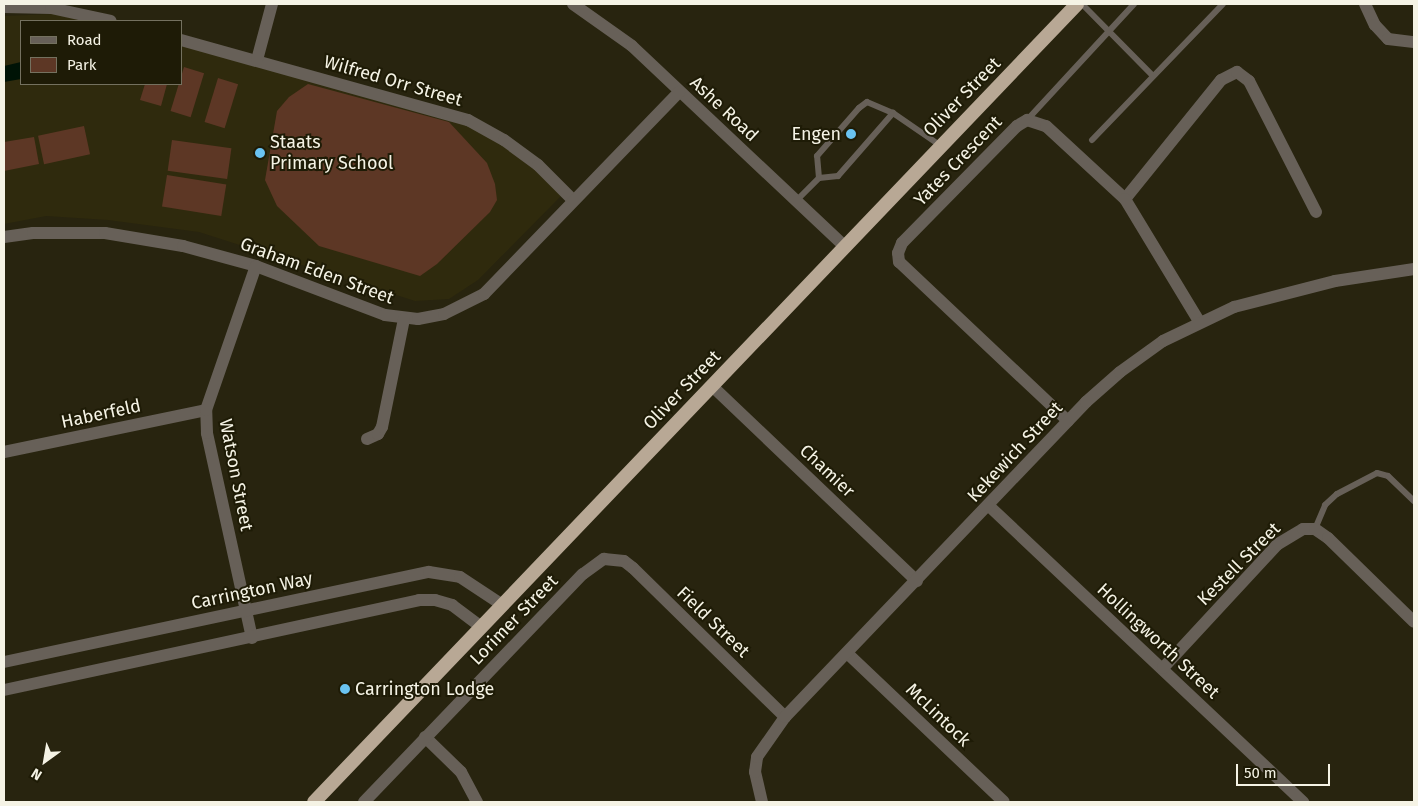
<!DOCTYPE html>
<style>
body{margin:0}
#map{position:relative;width:1418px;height:806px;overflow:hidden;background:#28240f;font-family:"Fira Sans",sans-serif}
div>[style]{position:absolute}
.built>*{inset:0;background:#2f2a0d}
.green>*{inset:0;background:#5d3725;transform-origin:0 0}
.water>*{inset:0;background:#001306}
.service>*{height:6px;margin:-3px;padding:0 3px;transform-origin:3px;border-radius:3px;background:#676058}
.minor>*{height:12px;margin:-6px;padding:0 6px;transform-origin:6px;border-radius:6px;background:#676058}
.tertiary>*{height:12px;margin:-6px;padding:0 6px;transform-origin:6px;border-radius:6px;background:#676058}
.trunk>*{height:14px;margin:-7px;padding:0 7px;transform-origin:7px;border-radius:7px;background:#b8a895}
.dots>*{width:14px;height:14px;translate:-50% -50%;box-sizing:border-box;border:2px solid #1e1b06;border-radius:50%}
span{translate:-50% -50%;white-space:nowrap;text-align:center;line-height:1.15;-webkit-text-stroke:4px #1e1b06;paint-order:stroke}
.street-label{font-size:18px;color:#f5f3e5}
.poi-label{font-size:18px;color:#f5f3e5}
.right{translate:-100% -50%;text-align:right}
.left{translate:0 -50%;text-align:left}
.frame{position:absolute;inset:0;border:5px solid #f5f3e5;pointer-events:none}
.legend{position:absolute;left:20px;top:20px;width:162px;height:65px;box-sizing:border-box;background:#1e1b06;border:1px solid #74715f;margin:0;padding:6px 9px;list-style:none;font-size:15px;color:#f5f3e5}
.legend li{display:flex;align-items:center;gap:10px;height:25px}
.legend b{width:25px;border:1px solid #74715f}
.north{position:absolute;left:20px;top:736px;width:50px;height:50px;-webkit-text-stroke:4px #1e1b06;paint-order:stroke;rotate:212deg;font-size:14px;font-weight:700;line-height:20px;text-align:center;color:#f5f3e5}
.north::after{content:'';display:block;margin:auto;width:18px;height:22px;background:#f5f3e5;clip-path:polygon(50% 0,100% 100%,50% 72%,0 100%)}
.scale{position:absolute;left:1236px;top:764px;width:94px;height:22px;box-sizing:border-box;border:2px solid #f5f3e5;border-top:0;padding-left:6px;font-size:15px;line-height:18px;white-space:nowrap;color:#f5f3e5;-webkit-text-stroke:4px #1e1b06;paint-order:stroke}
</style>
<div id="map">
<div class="built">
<div style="clip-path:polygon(79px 13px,109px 21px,21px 21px,21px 84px,181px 84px,181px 42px,460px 122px,495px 138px,564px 193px,478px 280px,449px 299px,415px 301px,199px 232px,108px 220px,46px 216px,4px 224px,4px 16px)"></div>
</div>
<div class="green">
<div style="left:184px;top:67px;width:21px;height:46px;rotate:17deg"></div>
<div style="left:218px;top:78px;width:21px;height:46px;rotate:17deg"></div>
<div style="clip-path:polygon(145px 84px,167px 84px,161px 106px,140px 100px)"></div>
<div style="clip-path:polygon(308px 84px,449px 122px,487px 163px,495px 184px,497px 200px,490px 212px,437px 264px,420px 276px,319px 246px,277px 206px,265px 180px,277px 111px,289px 97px)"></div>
<div style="left:84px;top:126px;width:29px;height:47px;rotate:78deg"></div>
<div style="clip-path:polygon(34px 137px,39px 164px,4px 171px,4px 142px)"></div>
<div style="left:172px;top:140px;width:60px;height:31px;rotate:8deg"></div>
<div style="left:167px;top:175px;width:60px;height:32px;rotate:9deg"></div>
</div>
<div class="water">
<div style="clip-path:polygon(21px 62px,21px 79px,4px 82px,4px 66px)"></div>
</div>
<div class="service">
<div style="left:1082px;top:4px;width:101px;rotate:45.4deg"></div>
<div style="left:1027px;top:120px;width:158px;rotate:-47.3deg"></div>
<div style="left:1092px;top:140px;width:189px;rotate:-46.1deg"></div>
<div style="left:819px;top:178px;width:22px;rotate:-95deg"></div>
<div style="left:817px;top:156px;width:64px;rotate:-48.8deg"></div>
<div style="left:859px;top:108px;width:10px;rotate:-37deg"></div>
<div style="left:867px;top:102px;width:28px;rotate:23deg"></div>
<div style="left:893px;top:113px;width:58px;rotate:34.5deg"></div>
<div style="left:796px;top:201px;width:33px;rotate:-45deg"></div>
<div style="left:819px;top:178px;width:19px;rotate:-6deg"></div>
<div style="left:838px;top:176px;width:84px;rotate:-48.9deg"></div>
<div style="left:1315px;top:529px;width:26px;rotate:-67deg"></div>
<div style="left:1325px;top:505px;width:16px;rotate:-43deg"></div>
<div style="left:1337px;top:494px;width:45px;rotate:-27.7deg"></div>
<div style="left:1377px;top:473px;width:11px;rotate:15deg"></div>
<div style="left:1388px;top:476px;width:36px;rotate:44deg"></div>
</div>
<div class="minor">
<div style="left:573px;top:4px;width:72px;rotate:35.4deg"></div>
<div style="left:632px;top:46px;width:293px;rotate:43.3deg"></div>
<div style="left:1365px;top:4px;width:23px;rotate:65deg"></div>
<div style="left:1375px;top:25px;width:19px;rotate:47deg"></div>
<div style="left:1388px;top:39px;width:26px;rotate:7deg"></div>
<div style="left:4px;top:7px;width:47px;rotate:1.2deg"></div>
<div style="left:51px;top:8px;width:61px;rotate:12.2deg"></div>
<div style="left:181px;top:40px;width:298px;rotate:15.6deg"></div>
<div style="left:468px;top:120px;width:41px;rotate:29.1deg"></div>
<div style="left:504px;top:140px;width:42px;rotate:36.3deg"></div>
<div style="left:538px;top:165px;width:49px;rotate:45deg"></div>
<div style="left:257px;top:60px;width:58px;rotate:-75deg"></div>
<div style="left:1125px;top:199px;width:153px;rotate:-51.1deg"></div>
<div style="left:1221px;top:80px;width:18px;rotate:-27deg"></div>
<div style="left:1237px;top:72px;width:15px;rotate:37deg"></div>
<div style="left:1249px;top:81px;width:147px;rotate:62.9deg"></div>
<div style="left:4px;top:237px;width:29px;rotate:-8deg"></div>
<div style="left:33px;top:233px;width:72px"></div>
<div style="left:105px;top:233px;width:79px;rotate:9.5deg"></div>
<div style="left:183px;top:246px;width:76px;rotate:15.3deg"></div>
<div style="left:256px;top:266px;width:138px;rotate:20.8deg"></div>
<div style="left:385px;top:315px;width:33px;rotate:7deg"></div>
<div style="left:418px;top:319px;width:26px;rotate:-11deg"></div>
<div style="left:444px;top:314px;width:45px;rotate:-26.6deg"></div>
<div style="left:484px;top:294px;width:281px;rotate:-46deg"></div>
<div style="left:712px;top:386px;width:283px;rotate:43.6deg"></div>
<div style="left:1068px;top:421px;width:232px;rotate:-136.7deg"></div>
<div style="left:899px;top:262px;width:9px;rotate:-96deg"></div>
<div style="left:898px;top:253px;width:11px;rotate:-68deg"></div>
<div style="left:902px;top:243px;width:164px;rotate:-45.5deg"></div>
<div style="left:1017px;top:126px;width:12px;rotate:-31deg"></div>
<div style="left:1027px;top:120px;width:20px;rotate:18deg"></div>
<div style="left:1046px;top:126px;width:108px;rotate:42.7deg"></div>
<div style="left:1125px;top:199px;width:143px;rotate:58.8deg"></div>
<div style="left:367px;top:439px;width:12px;rotate:-24deg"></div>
<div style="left:378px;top:434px;width:8px;rotate:-60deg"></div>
<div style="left:382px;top:427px;width:110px;rotate:-78.5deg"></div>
<div style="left:4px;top:452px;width:206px;rotate:-11.7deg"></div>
<div style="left:989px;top:506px;width:432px;rotate:43.3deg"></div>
<div style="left:252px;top:638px;width:210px;rotate:-102.4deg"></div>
<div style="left:207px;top:433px;width:23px;rotate:-92deg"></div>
<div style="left:206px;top:410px;width:152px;rotate:-70.9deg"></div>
<div style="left:847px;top:653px;width:216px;rotate:43.5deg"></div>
<div style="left:1163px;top:668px;width:169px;rotate:-47.2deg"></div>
<div style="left:1278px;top:544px;width:29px;rotate:-31deg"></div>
<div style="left:1303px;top:529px;width:12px"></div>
<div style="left:1315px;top:529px;width:16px;rotate:35deg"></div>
<div style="left:1328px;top:538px;width:120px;rotate:44.3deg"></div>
<div style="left:425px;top:737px;width:50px;rotate:44.2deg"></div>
<div style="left:461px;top:772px;width:34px;rotate:62deg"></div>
<div style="left:364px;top:802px;width:316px;rotate:-46.2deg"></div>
<div style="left:583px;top:574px;width:26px;rotate:-36deg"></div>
<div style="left:604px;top:559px;width:20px;rotate:6deg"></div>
<div style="left:624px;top:561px;width:11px;rotate:38deg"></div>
<div style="left:633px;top:568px;width:213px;rotate:44.4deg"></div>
<div style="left:762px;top:802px;width:31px;rotate:-103deg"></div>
<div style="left:755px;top:772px;width:15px;rotate:-82deg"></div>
<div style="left:757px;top:757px;width:49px;rotate:-55deg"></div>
<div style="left:785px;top:717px;width:436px;rotate:-46.3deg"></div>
<div style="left:1086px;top:402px;width:45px;rotate:-41.4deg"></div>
<div style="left:1120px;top:372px;width:53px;rotate:-35.8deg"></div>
<div style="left:1163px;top:341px;width:79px;rotate:-25.6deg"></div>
<div style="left:1234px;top:307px;width:104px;rotate:-14.4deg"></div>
<div style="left:1335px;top:281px;width:80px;rotate:-8.6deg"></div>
</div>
<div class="tertiary">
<div style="left:4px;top:662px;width:434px;rotate:-12deg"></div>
<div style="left:429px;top:572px;width:31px;rotate:9deg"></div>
<div style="left:460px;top:577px;width:49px;rotate:33.4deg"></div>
<div style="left:4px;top:690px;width:425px;rotate:-12.2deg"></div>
<div style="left:419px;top:600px;width:16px"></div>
<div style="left:435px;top:600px;width:18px;rotate:16deg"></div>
<div style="left:452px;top:605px;width:36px;rotate:37deg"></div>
</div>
<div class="trunk">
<div style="left:314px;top:802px;width:1104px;rotate:-46.28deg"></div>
</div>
<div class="dots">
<div style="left:851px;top:134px;background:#6ac3f1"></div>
<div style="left:260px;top:153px;background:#6ac3f1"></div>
<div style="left:345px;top:689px;background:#6ac3f1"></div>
</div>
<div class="street-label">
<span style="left:393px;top:81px;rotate:16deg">Wilfred Orr Street</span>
<span style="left:962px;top:97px;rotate:-46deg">Oliver Street</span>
<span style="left:724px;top:109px;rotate:43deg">Ashe Road</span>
<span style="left:958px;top:161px;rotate:-46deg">Yates Crescent</span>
<span style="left:317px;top:271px;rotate:20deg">Graham Eden Street</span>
<span style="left:682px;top:390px;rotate:-46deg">Oliver Street</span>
<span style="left:101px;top:414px;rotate:-12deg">Haberfeld</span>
<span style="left:1015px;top:452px;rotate:-47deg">Kekewich Street</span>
<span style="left:827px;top:471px;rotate:43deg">Chamier</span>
<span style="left:236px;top:475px;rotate:79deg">Watson Street</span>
<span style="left:1239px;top:564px;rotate:-45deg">Kestell Street</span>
<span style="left:252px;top:591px;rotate:-12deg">Carrington Way</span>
<span style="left:514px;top:620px;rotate:-46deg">Lorimer Street</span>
<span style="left:713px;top:622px;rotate:44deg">Field Street</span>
<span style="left:1158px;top:641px;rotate:43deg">Hollingworth Street</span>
<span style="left:938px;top:715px;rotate:44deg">McLintock</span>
</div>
<div class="poi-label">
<span class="right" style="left:841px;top:134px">Engen</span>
<span class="left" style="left:270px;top:153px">Staats<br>Primary School</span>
<span class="left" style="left:355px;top:689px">Carrington Lodge</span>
</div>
<div class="frame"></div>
<ul class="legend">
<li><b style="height:6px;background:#676058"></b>Road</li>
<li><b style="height:14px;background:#5d3725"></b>Park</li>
</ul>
<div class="north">N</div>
<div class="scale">50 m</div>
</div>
